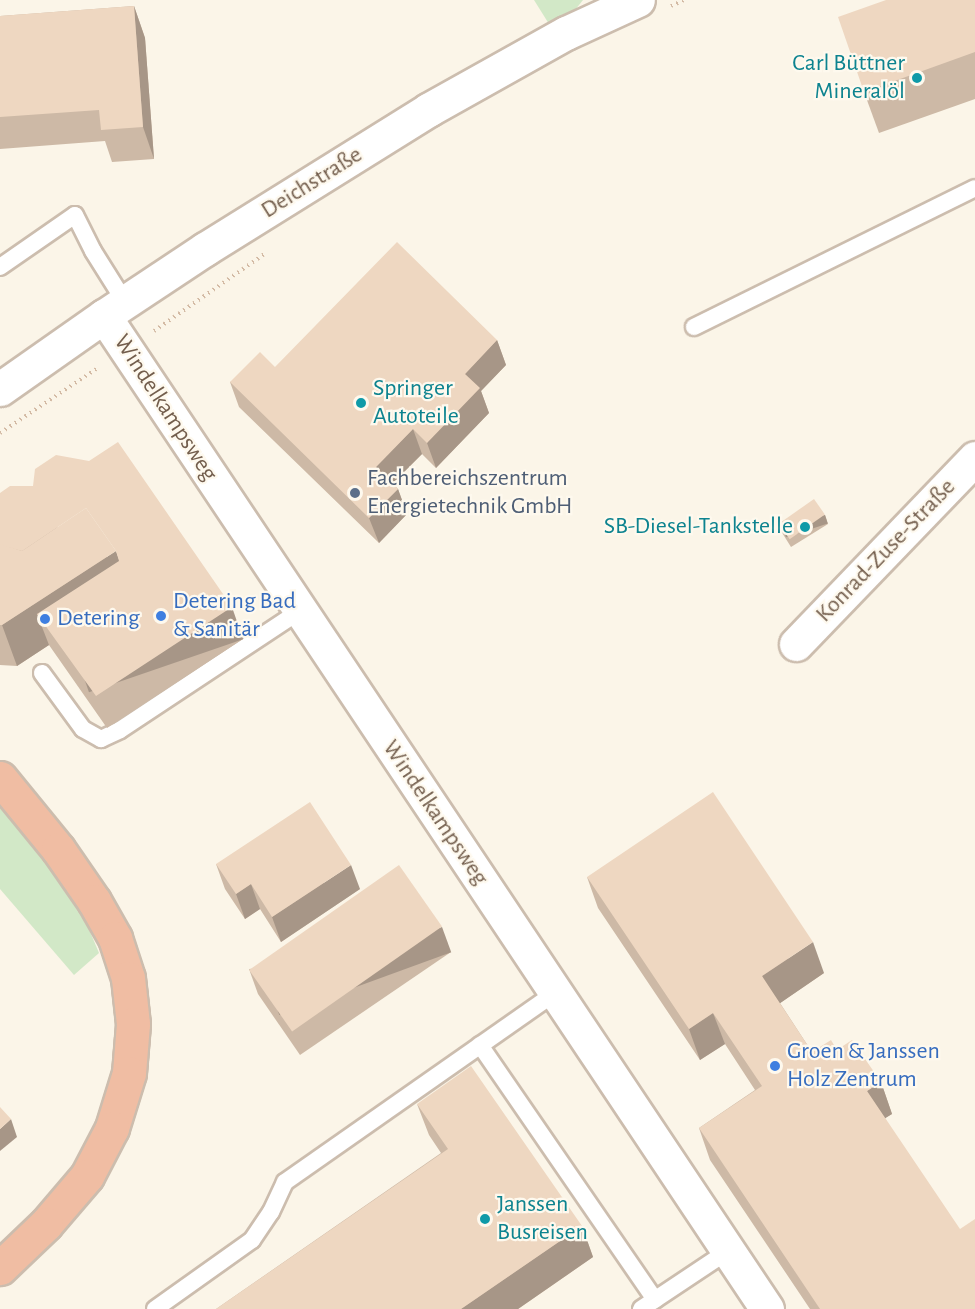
<!DOCTYPE html>
<meta charset="utf-8">
<style>
body{margin:0}
#map{position:relative;width:975px;height:1309px;overflow:hidden;background:#fbf5e8;font-family:"Alegreya Sans",sans-serif}
div>[style]{position:absolute}
.green>*{inset:0;background:#d2e8c7}
.path>*{height:4px;margin-top:-2px;transform-origin:0;background:repeating-linear-gradient(90deg,#d3baa4 0 1.5px,transparent 0 6px)}
.roads{filter:drop-shadow(2px 0 #ccbdae) drop-shadow(-2px 0 #ccbdae) drop-shadow(0 2px #ccbdae) drop-shadow(0 -2px #ccbdae)}
.lane>*{height:16px;margin:-8px;padding:0 8px;transform-origin:8px;border-radius:8px;background:#fff}
.street>*{height:33px;margin:-16.5px;padding:0 16.5px;transform-origin:16.5px;border-radius:16.5px;background:#fff}
.secondary>*{height:33px;margin:-16.5px;padding:0 16.5px;transform-origin:16.5px;border-radius:16.5px;background:#fff}
.highway>*{height:33px;margin:-16.5px;padding:0 16.5px;transform-origin:16.5px;border-radius:16.5px;background:#f0bda3}
.wall>*{inset:0;background:#cdb9a6}
.shaded-wall>*{inset:0;background:#a79687;transform-origin:0 0}
.building>*{inset:0;background:#eed7c1;transform-origin:0 0}
.dots>*{width:16px;height:16px;translate:-50% -50%;box-sizing:border-box;border:3px solid #fef9ee;border-radius:50%}
span{translate:-50% -50%;white-space:nowrap;text-align:center;line-height:1.15;-webkit-text-stroke:4.5px #fef9ee;paint-order:stroke}
.culture-label{font-size:24px;color:#0d838f}
.right{translate:-100% -50%;text-align:right}
.left{translate:0 -50%;text-align:left}
.street-label{font-size:24px;color:#735e4d}
.service-label{font-size:24px;color:#4e5e75}
.shop-label{font-size:24px;color:#366cbe}
</style>
<div id="map">
<div class="green">
<div style="clip-path:polygon(534px 0,583px 0,575px 10px,549px 24px)"></div>
<div style="clip-path:polygon(0 803px,52px 862px,83px 915px,99px 953px,74px 975px,0 889px)"></div>
</div>
<div class="path">
<div style="left:671px;top:6px;width:14px;rotate:-25deg"></div>
<div style="left:154px;top:331px;width:136px;rotate:-34.9deg"></div>
<div style="left:0;top:433px;width:118px;rotate:-33.6deg"></div>
</div>
<div class="roads">
<div class="lane">
<div style="left:0;top:267px;width:91px;rotate:-34.7deg"></div>
<div style="left:75px;top:215px;width:40px;rotate:63.4deg"></div>
<div style="left:93px;top:251px;width:60px;rotate:57.9deg"></div>
<div style="left:694px;top:327px;width:313px;rotate:-26.3deg"></div>
<div style="left:42px;top:673px;width:69px;rotate:53.8deg"></div>
<div style="left:83px;top:729px;width:21px;rotate:29deg"></div>
<div style="left:101px;top:739px;width:21px;rotate:-25deg"></div>
<div style="left:120px;top:730px;width:216px;rotate:-33.5deg"></div>
<div style="left:480px;top:1045px;width:309px;rotate:55.5deg"></div>
<div style="left:155px;top:1309px;width:119px;rotate:-35.4deg"></div>
<div style="left:252px;top:1240px;width:34px;rotate:-56deg"></div>
<div style="left:271px;top:1212px;width:33px;rotate:-65deg"></div>
<div style="left:285px;top:1182px;width:330px;rotate:-35deg"></div>
<div style="left:641px;top:1309px;width:105px;rotate:-33.7deg"></div>
</div>
<div class="street">
<div style="left:104px;top:316px;width:1194px;rotate:56.27deg"></div>
<div style="left:796px;top:644px;width:258px;rotate:-46.1deg"></div>
</div>
<div class="secondary">
<div style="left:0;top:389px;width:127px;rotate:-35.1deg"></div>
<div style="left:104px;top:316px;width:121px;rotate:-33.6deg"></div>
<div style="left:205px;top:249px;width:263px;rotate:-31.9deg"></div>
<div style="left:428px;top:110px;width:158px;rotate:-29.2deg"></div>
<div style="left:566px;top:33px;width:79px;rotate:-24.6deg"></div>
</div>
<div class="highway">
<div style="left:0;top:778px;width:92px;rotate:50.8deg"></div>
<div style="left:58px;top:849px;width:63px;rotate:55.3deg"></div>
<div style="left:94px;top:901px;width:43px;rotate:60.4deg"></div>
<div style="left:115px;top:938px;width:42px;rotate:72deg"></div>
<div style="left:128px;top:978px;width:46px;rotate:83.8deg"></div>
<div style="left:133px;top:1024px;width:49px;rotate:94.7deg"></div>
<div style="left:129px;top:1073px;width:58px;rotate:107.2deg"></div>
<div style="left:112px;top:1128px;width:54px;rotate:117.5deg"></div>
<div style="left:87px;top:1176px;width:63px;rotate:130.5deg"></div>
<div style="left:46px;top:1224px;width:64px;rotate:136.3deg"></div>
</div>
</div>
<div class="wall">
<div style="clip-path:polygon(975px 0,975px 99px,879px 133px,864px 92px)"></div>
<div style="clip-path:polygon(134px 6px,145px 38px,154px 159px,112px 162px,105px 141px,0 149px,0 16px)"></div>
<div style="clip-path:polygon(497px 340px,506px 365px,481px 391px,489px 413px,436px 468px,422px 454px,393px 483px,398px 489px,407px 514px,379px 543px,239px 407px,230px 382px,275px 367px)"></div>
<div style="clip-path:polygon(0 493px,243px 639px,107px 728px,49px 645px,17px 666px,0 665px)"></div>
<div style="clip-path:polygon(825px 515px,828px 524px,791px 547px,781px 531px,778px 522px)"></div>
<div style="clip-path:polygon(216px 864px,360px 889px,281px 942px,260px 909px,245px 919px,225px 889px)"></div>
<div style="clip-path:polygon(587px 877px,824px 973px,780px 1003px,812px 1052px,837px 1050px,881px 1082px,892px 1114px,885px 1118px,975px 1309px,810px 1309px,710px 1160px,699px 1128px,755px 1090px,725px 1044px,700px 1060px,598px 908px)"></div>
<div style="clip-path:polygon(451px 952px,300px 1055px,258px 994px,249px 969px)"></div>
<div style="clip-path:polygon(417px 1104px,582px 1226px,593px 1257px,518px 1309px,216px 1309px,441px 1153px,429px 1135px)"></div>
</div>
<div class="shaded-wall">
<div style="clip-path:polygon(134px 6px,145px 38px,154px 159px,143px 127px)"></div>
<div style="clip-path:polygon(497px 340px,506px 365px,481px 391px,489px 413px,436px 468px,427px 443px,465px 374px)"></div>
<div style="clip-path:polygon(413px 429px,422px 454px,385px 491px,376px 467px)"></div>
<div style="clip-path:polygon(398px 489px,407px 514px,379px 543px,369px 518px)"></div>
<div style="left:825px;top:515px;width:9px;height:44px;rotate:72deg"></div>
<div style="clip-path:polygon(116px 551px,131px 592px,37px 614px,49px 645px,17px 666px,2px 625px)"></div>
<div style="left:232px;top:607px;width:34px;height:163px;rotate:71deg"></div>
<div style="clip-path:polygon(351px 865px,360px 889px,281px 942px,272px 917px)"></div>
<div style="clip-path:polygon(251px 884px,260px 909px,245px 919px,236px 894px)"></div>
<div style="left:442px;top:927px;width:27px;height:183px;rotate:70deg"></div>
<div style="clip-path:polygon(813px 942px,824px 973px,773px 1008px,762px 976px)"></div>
<div style="clip-path:polygon(713px 1013px,725px 1044px,700px 1060px,689px 1029px)"></div>
<div style="clip-path:polygon(881px 1082px,892px 1114px,879px 1122px,867px 1091px)"></div>
<div style="clip-path:polygon(11px 1119px,17px 1137px,0 1151px,0 1129px)"></div>
<div style="clip-path:polygon(582px 1226px,593px 1257px,518px 1309px,461px 1309px)"></div>
</div>
<div class="building">
<div style="clip-path:polygon(886px 0,975px 0,975px 52px,864px 92px,838px 17px)"></div>
<div style="clip-path:polygon(134px 6px,143px 127px,101px 130px,99px 110px,0 117px,0 16px)"></div>
<div style="clip-path:polygon(397px 242px,497px 340px,465px 374px,480px 388px,427px 443px,413px 429px,376px 467px,398px 489px,369px 518px,230px 382px,260px 352px,275px 367px)"></div>
<div style="clip-path:polygon(118px 442px,232px 607px,96px 696px,37px 614px,119px 561px,116px 551px,86px 508px,22px 551px,0 545px,0 493px,10px 486px,33px 486px,35px 469px,56px 455px,89px 461px)"></div>
<div style="left:814px;top:499px;width:19px;height:43px;rotate:55deg"></div>
<div style="clip-path:polygon(86px 508px,116px 551px,2px 625px,0 625px,0 544px,22px 551px)"></div>
<div style="clip-path:polygon(713px 792px,813px 942px,762px 976px,812px 1052px,831px 1040px,837px 1050px,852px 1040px,881px 1082px,867px 1091px,960px 1229px,975px 1219px,975px 1309px,820px 1309px,699px 1128px,762px 1086px,713px 1013px,689px 1029px,587px 877px)"></div>
<div style="clip-path:polygon(310px 802px,351px 865px,272px 917px,251px 884px,236px 894px,216px 864px)"></div>
<div style="left:399px;top:865px;width:75px;height:183px;rotate:55deg"></div>
<div style="clip-path:polygon(471px 1066px,582px 1226px,461px 1309px,216px 1309px,448px 1149px,417px 1104px)"></div>
<div style="clip-path:polygon(0 1107px,11px 1119px,0 1129px)"></div>
</div>
<div class="dots">
<div style="left:917px;top:78px;background:#0f9aa8"></div>
<div style="left:361px;top:403px;background:#0f9aa8"></div>
<div style="left:355px;top:493px;background:#5c6f8a"></div>
<div style="left:805px;top:527px;background:#0f9aa8"></div>
<div style="left:161px;top:616px;background:#3f7fe0"></div>
<div style="left:45px;top:619px;background:#3f7fe0"></div>
<div style="left:775px;top:1066px;background:#3f7fe0"></div>
<div style="left:485px;top:1219px;background:#0f9aa8"></div>
</div>
<div class="culture-label">
<span class="right" style="left:905px;top:78px">Carl Büttner<br>Mineralöl</span>
<span class="left" style="left:373px;top:403px">Springer<br>Autoteile</span>
<span class="right" style="left:793px;top:527px">SB-Diesel-Tankstelle</span>
<span class="left" style="left:497px;top:1219px">Janssen<br>Busreisen</span>
</div>
<div class="street-label">
<span style="left:312px;top:183px;rotate:-32deg">Deichstraße</span>
<span style="left:165px;top:408px;rotate:57deg">Windelkampsweg</span>
<span style="left:886px;top:551px;rotate:-46deg">Konrad-Zuse-Straße</span>
<span style="left:435px;top:813px;rotate:56deg">Windelkampsweg</span>
</div>
<div class="service-label">
<span class="left" style="left:367px;top:493px">Fachbereichszentrum<br>Energietechnik GmbH</span>
</div>
<div class="shop-label">
<span class="left" style="left:173px;top:616px">Detering Bad<br>&amp; Sanitär</span>
<span class="left" style="left:57px;top:619px">Detering</span>
<span class="left" style="left:787px;top:1066px">Groen &amp; Janssen<br>Holz Zentrum</span>
</div>
</div>
